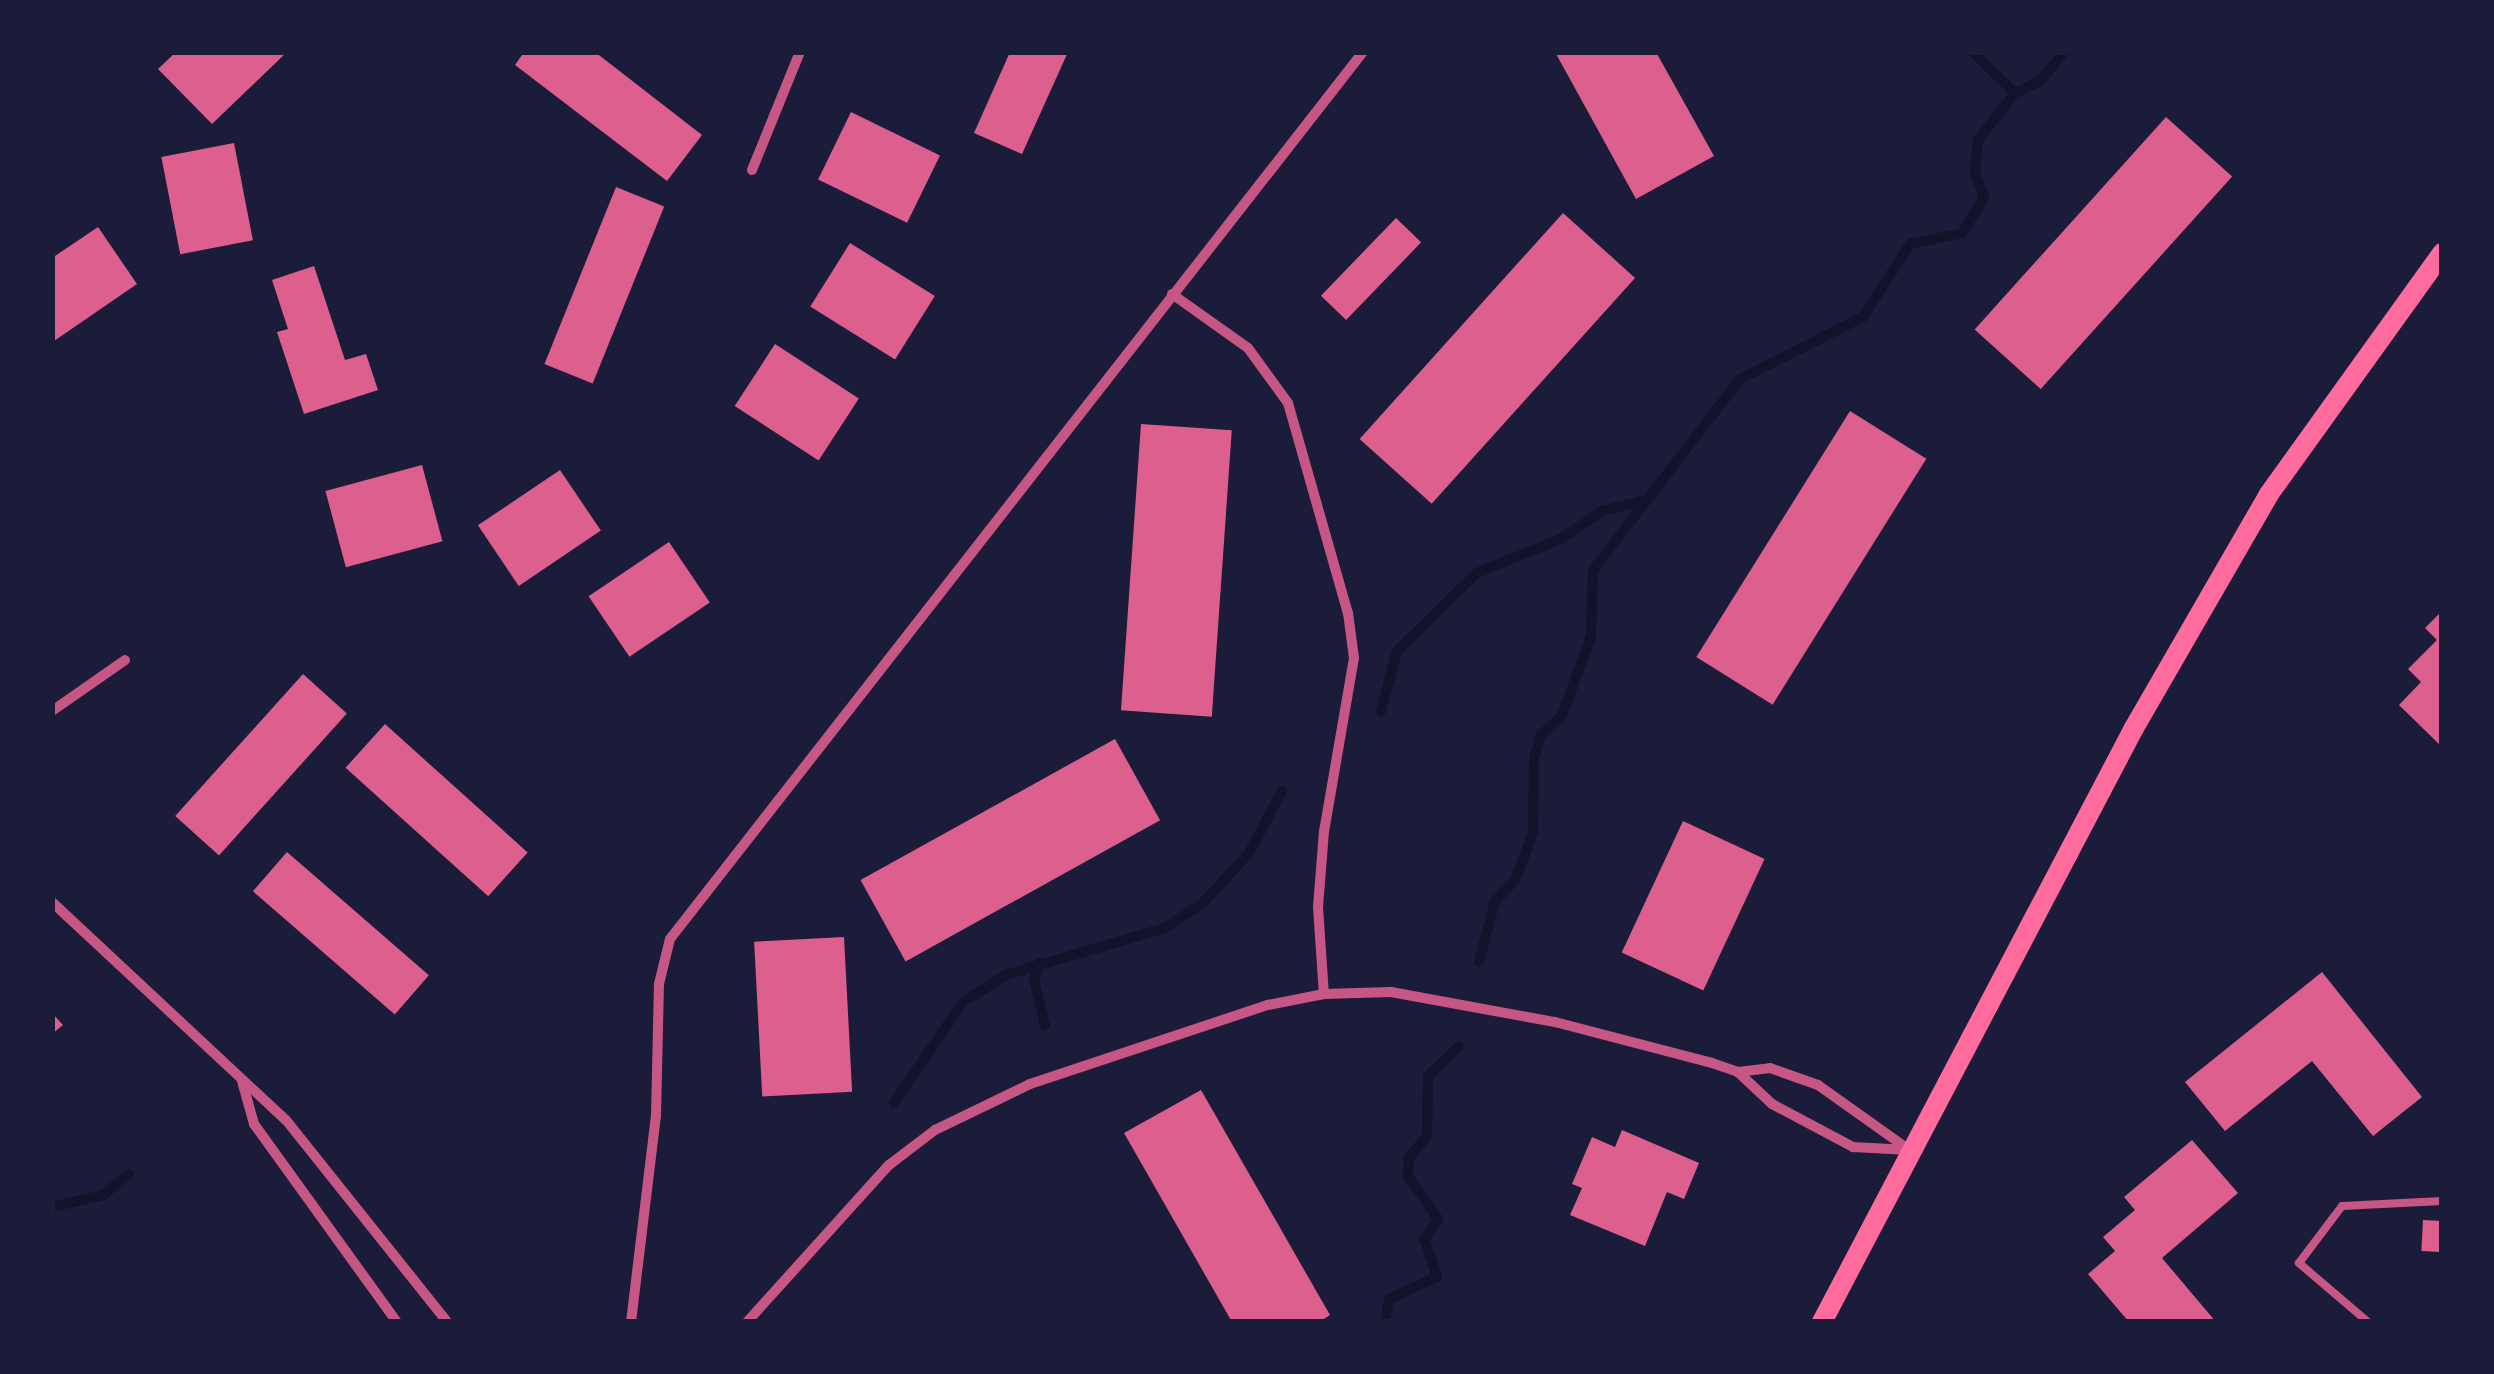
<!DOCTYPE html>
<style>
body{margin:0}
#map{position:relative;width:2494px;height:1374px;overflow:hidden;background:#1b1b3a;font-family:Lato,sans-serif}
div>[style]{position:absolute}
.stream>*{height:10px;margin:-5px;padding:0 5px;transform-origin:5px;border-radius:5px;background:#12122b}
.building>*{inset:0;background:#dd5f8e;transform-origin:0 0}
.service>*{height:8px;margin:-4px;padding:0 4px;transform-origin:4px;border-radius:4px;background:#c65784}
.minor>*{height:10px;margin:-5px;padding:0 5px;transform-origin:5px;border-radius:5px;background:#c65784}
.secondary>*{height:20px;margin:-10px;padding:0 10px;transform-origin:10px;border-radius:10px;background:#ff6b9d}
span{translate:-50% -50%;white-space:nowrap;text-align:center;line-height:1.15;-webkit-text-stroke:9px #1b1b3a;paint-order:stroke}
.frame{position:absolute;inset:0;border:55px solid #1b1b3a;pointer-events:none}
</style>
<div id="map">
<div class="stream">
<div style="left:1973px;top:52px;width:59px;rotate:44.3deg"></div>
<div style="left:1381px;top:711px;width:62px;rotate:-75.1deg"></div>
<div style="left:1397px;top:651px;width:112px;rotate:-44.3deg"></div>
<div style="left:1477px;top:573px;width:91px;rotate:-22deg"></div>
<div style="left:1561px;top:539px;width:50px;rotate:-34.3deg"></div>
<div style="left:1602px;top:511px;width:41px;rotate:-14deg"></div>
<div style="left:1479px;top:962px;width:63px;rotate:-75.3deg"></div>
<div style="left:1495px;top:901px;width:29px;rotate:-46deg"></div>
<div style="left:1515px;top:880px;width:50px;rotate:-69deg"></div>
<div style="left:1533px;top:833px;width:74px;rotate:-89.2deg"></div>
<div style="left:1534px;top:759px;width:25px;rotate:-74deg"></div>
<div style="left:1541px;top:735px;width:28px;rotate:-42deg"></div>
<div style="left:1562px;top:716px;width:85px;rotate:-70.1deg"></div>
<div style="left:1591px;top:636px;width:66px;rotate:-88.3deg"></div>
<div style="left:1593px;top:570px;width:241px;rotate:-52.4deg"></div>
<div style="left:1740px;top:379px;width:138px;rotate:-26.8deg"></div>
<div style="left:1863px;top:317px;width:87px;rotate:-57.2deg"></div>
<div style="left:1910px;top:244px;width:53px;rotate:-11.9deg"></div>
<div style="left:1962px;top:233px;width:41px;rotate:-57.8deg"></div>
<div style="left:1984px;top:198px;width:28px;rotate:-109deg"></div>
<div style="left:1975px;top:172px;width:32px;rotate:-85deg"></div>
<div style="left:1978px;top:140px;width:60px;rotate:-51.8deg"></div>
<div style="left:2015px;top:93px;width:28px;rotate:-26deg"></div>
<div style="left:2040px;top:81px;width:38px;rotate:-50deg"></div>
<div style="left:1039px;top:963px;width:18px;rotate:106deg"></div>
<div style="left:1034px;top:980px;width:46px;rotate:76.3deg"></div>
<div style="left:894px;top:1103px;width:122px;rotate:-55.7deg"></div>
<div style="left:963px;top:1002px;width:51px;rotate:-32.1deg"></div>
<div style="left:1006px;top:975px;width:166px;rotate:-16.5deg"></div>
<div style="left:1165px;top:928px;width:45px;rotate:-33.3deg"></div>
<div style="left:1203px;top:903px;width:68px;rotate:-47.4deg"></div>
<div style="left:1249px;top:853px;width:70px;rotate:-62deg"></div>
<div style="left:52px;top:1207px;width:52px;rotate:-13.2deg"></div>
<div style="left:103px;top:1195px;width:33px;rotate:-39deg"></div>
<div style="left:1385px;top:1322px;width:23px;rotate:-80deg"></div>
<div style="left:1389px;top:1299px;width:53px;rotate:-24.6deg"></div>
<div style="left:1437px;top:1277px;width:40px;rotate:-108deg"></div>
<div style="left:1425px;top:1239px;width:24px;rotate:-57deg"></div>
<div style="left:1438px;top:1219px;width:52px;rotate:-124.9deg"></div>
<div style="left:1408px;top:1176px;width:18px;rotate:-87deg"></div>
<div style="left:1409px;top:1158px;width:28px;rotate:-51deg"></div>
<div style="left:1427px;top:1136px;width:60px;rotate:-89deg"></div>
<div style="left:1428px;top:1076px;width:42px;rotate:-44deg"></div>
</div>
<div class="building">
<div style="clip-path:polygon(176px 52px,287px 52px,212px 124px,158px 69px)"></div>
<div style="clip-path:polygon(524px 52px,595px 52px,702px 135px,667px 181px,515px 65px)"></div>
<div style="clip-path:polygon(1010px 52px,1068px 52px,1022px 154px,974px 133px)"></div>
<div style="clip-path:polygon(1555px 52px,1656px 52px,1714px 156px,1636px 199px)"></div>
<div style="left:851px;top:112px;width:99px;height:75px;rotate:26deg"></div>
<div style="left:2166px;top:117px;width:89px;height:286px;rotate:42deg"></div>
<div style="left:234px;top:143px;width:99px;height:74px;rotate:79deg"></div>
<div style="left:616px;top:187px;width:52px;height:191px;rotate:22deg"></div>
<div style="left:1563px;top:213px;width:97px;height:304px;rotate:42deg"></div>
<div style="left:1396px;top:218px;width:35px;height:108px;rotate:44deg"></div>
<div style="clip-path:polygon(98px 227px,137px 284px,54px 341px,52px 258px)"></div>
<div style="left:850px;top:243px;width:100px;height:75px;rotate:32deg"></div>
<div style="clip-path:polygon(314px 266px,345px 360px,366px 354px,378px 390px,304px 414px,277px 332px,288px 329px,272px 280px)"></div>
<div style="left:775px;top:344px;width:100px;height:74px;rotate:33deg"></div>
<div style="left:1850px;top:411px;width:90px;height:290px;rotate:32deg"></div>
<div style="left:1141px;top:424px;width:91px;height:287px;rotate:4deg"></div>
<div style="left:422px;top:465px;width:79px;height:100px;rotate:75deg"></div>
<div style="left:560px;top:470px;width:73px;height:99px;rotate:56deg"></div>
<div style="left:669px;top:542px;width:73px;height:97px;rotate:56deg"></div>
<div style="clip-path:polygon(2442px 611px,2442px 747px,2399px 705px,2421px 682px,2408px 669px,2437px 640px,2425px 628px)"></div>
<div style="left:303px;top:674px;width:59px;height:191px;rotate:42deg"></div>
<div style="left:385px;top:724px;width:192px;height:59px;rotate:42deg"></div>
<div style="left:1115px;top:739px;width:93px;height:291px;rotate:61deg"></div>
<div style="left:1683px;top:821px;width:90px;height:145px;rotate:25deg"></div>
<div style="left:287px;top:852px;width:188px;height:52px;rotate:41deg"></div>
<div style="left:844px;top:937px;width:155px;height:90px;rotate:87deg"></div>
<div style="clip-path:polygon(2322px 972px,2422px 1097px,2373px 1136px,2312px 1061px,2225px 1131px,2185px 1082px)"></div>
<div style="clip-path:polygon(52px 1013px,63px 1025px,52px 1034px)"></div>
<div style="clip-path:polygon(1201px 1090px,1330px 1315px,1319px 1322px,1232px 1322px,1124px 1133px)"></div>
<div style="clip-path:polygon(1622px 1130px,1699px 1163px,1684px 1199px,1667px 1192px,1645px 1246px,1570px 1215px,1582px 1188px,1572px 1184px,1592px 1137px,1615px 1147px)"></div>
<div style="clip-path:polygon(2192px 1140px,2238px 1193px,2162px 1258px,2216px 1322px,2129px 1322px,2088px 1274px,2115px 1251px,2103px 1237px,2135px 1210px,2124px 1197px)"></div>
<div style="left:2423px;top:1220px;width:19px;height:31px;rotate:3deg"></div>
</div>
<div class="service">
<div style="left:2368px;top:1322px;width:91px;rotate:-139.5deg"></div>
<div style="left:2299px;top:1263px;width:71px;rotate:-53deg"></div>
<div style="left:2342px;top:1206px;width:100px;rotate:-2.9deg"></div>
</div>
<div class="minor">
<div style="left:752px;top:170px;width:127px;rotate:-67.9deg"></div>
<div style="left:1172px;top:294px;width:93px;rotate:35.4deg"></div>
<div style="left:1248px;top:348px;width:68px;rotate:54deg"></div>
<div style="left:1288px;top:403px;width:218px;rotate:74.1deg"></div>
<div style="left:1348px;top:613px;width:45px;rotate:82.4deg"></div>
<div style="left:1354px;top:658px;width:176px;rotate:99.8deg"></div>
<div style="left:1324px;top:831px;width:76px;rotate:94.5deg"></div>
<div style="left:1318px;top:907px;width:87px;rotate:86.1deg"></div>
<div style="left:52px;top:711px;width:89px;rotate:-34.9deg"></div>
<div style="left:52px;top:902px;width:320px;rotate:43deg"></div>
<div style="left:286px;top:1120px;width:258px;rotate:51.4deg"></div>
<div style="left:1738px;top:1072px;width:32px;rotate:-7deg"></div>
<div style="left:1770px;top:1068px;width:51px;rotate:19.5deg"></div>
<div style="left:1818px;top:1085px;width:110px;rotate:35.4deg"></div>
<div style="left:242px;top:1081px;width:45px;rotate:74.4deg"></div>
<div style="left:254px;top:1124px;width:244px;rotate:54.2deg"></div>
<div style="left:631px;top:1322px;width:209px;rotate:-83.1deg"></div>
<div style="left:656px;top:1115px;width:131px;rotate:-88.7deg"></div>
<div style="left:659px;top:984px;width:46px;rotate:-76.3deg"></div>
<div style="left:670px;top:939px;width:1126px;rotate:-52deg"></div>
<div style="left:747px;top:1322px;width:212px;rotate:-47.9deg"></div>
<div style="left:889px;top:1165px;width:58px;rotate:-37.3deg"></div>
<div style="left:935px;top:1130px;width:106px;rotate:-25.8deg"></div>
<div style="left:1030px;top:1084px;width:251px;rotate:-18.4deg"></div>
<div style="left:1268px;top:1005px;width:57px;rotate:-11.1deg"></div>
<div style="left:1324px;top:994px;width:67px;rotate:-1.7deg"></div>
<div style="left:1391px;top:992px;width:167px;rotate:10.4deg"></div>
<div style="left:1555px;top:1022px;width:162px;rotate:14.6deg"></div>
<div style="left:1712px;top:1063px;width:28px;rotate:19deg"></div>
<div style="left:1738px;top:1072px;width:47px;rotate:43.3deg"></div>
<div style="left:1772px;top:1104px;width:92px;rotate:28deg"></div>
<div style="left:1853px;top:1147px;width:56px;rotate:3.1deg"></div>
</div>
<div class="secondary">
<div style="left:1822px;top:1322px;width:671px;rotate:-62.29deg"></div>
<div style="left:2134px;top:728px;width:270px;rotate:-60deg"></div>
<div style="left:2269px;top:494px;width:297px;rotate:-54.3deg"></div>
</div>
<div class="frame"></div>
</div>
